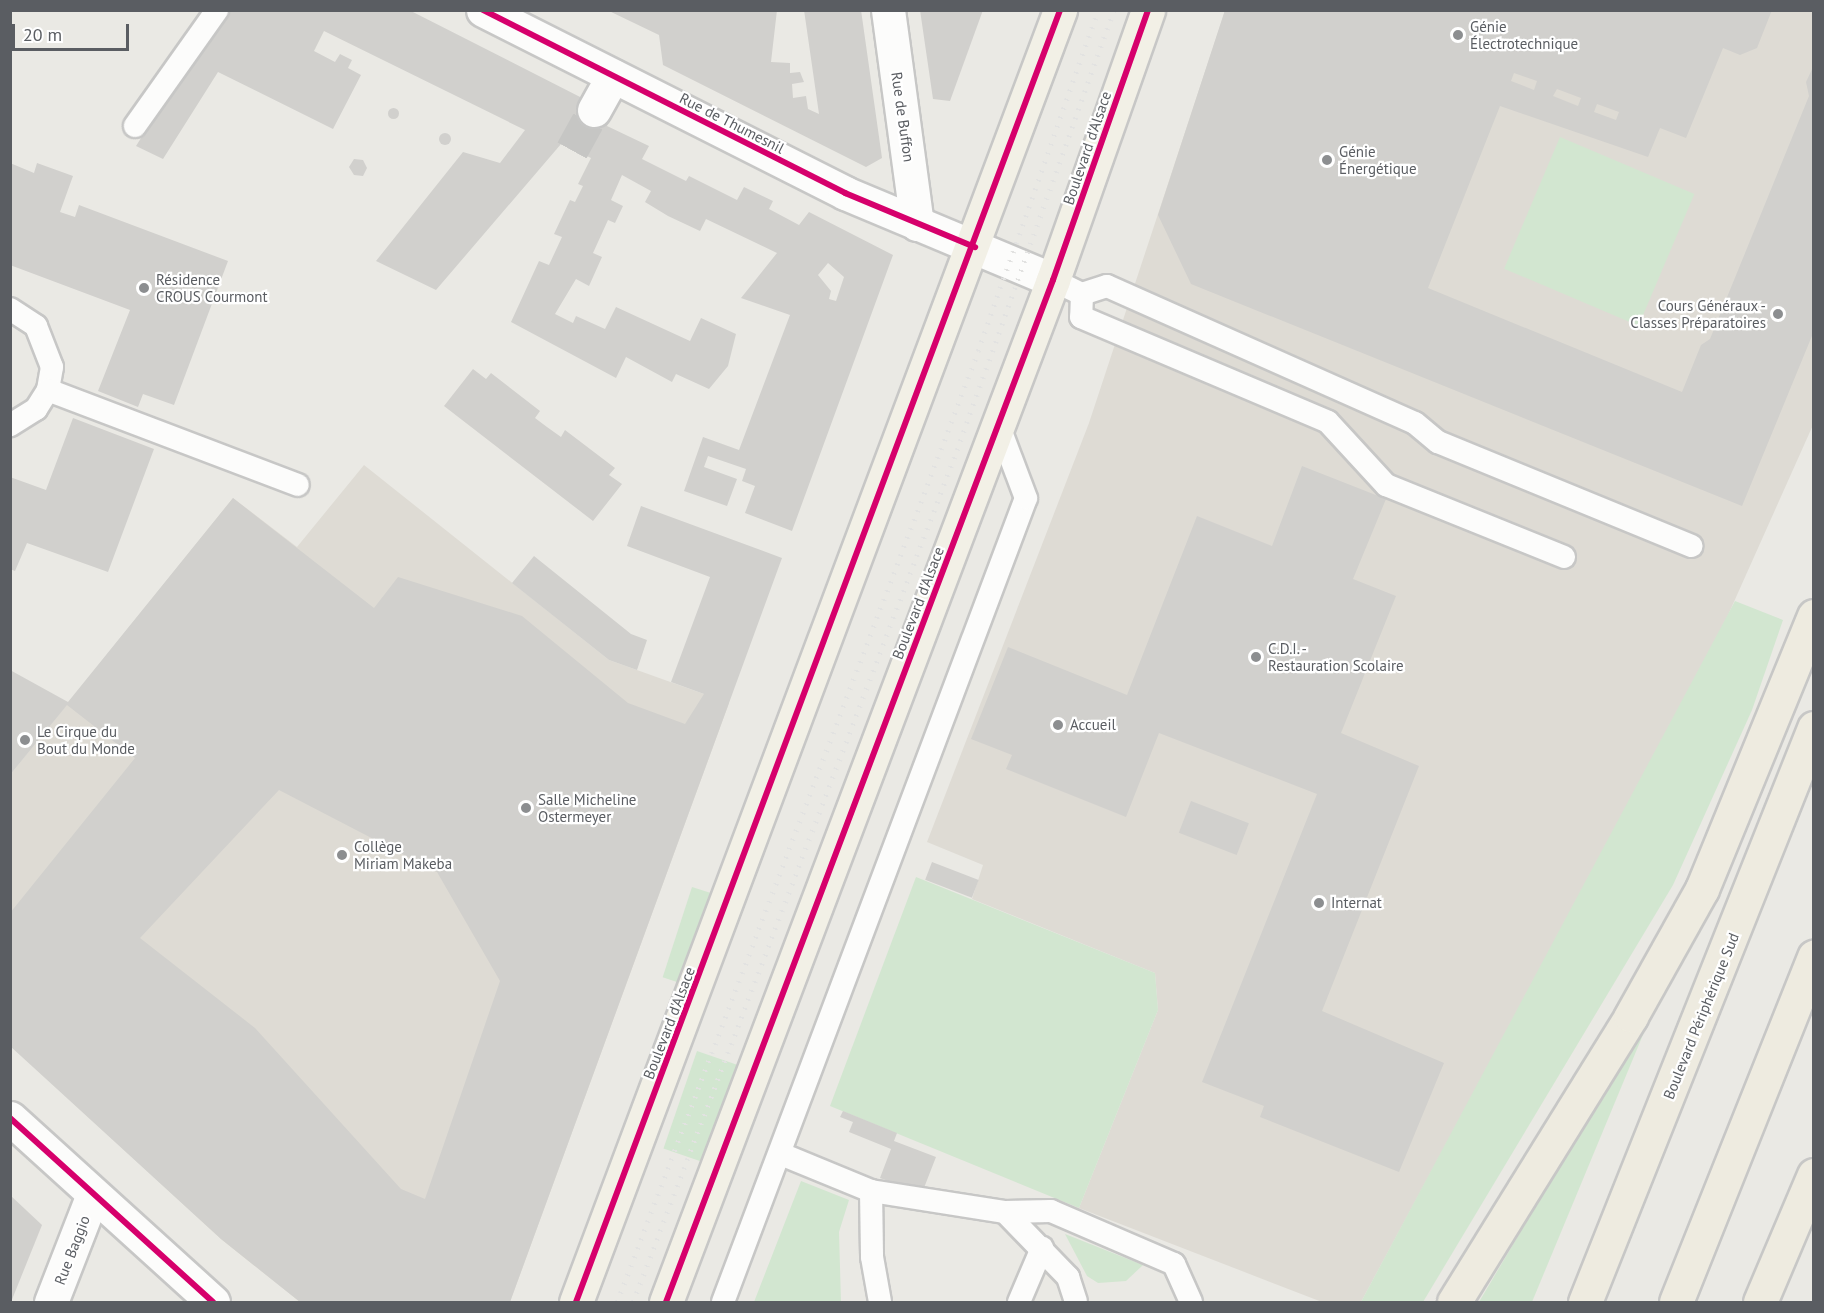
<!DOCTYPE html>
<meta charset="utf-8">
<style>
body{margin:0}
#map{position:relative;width:1824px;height:1313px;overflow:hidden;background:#eae9e4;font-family:"PT Sans",sans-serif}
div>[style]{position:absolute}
.education>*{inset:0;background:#dedbd4}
.green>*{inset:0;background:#d2e6d0;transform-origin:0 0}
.building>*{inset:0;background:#d1d0cd;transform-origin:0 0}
.round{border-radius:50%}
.street-tunnel>*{height:33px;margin-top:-16.5px;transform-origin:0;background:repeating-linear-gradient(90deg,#c6c6c4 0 33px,transparent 0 49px)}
.roads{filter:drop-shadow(2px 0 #c7c7c6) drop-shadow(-2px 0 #c7c7c6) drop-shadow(0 2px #c7c7c6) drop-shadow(0 -2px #c7c7c6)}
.lane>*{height:22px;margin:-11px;padding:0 11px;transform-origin:11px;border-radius:11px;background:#fcfcfb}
.street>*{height:33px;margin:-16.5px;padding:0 16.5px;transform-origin:16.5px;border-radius:16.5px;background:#fcfcfb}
.secondary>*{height:33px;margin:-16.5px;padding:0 16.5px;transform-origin:16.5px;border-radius:16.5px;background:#fcfcfb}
.primary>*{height:33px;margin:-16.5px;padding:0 16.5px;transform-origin:16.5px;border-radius:16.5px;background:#f2f0e6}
.highway>*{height:33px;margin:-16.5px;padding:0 16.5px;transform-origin:16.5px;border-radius:16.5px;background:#eeebe0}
.rail>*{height:4.5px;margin-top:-2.25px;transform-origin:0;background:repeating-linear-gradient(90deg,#e2e2e1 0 1.5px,transparent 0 9.5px)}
.cycleway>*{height:6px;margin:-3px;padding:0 3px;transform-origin:3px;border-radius:3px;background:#d6006c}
.dots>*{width:16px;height:16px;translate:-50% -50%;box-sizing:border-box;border:3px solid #fff;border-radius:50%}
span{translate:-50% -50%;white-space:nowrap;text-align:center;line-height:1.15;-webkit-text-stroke:4.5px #fff;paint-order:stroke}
.poi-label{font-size:15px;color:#5a5d62}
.left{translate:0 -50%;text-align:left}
.right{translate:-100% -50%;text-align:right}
.street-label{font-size:15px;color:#5a5d62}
.frame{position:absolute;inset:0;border:12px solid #5a5d62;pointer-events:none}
.scale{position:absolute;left:12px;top:24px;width:117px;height:27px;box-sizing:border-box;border:3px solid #5a5d62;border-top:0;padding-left:8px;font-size:18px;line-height:21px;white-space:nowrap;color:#5a5d62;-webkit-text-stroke:4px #fff;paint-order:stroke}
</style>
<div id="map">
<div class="education">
<div style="clip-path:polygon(1225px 11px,1813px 11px,1813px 425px,1716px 642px,1361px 1302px,1322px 1302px,1079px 1208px,1158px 1010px,1155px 973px,972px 899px,983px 865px,927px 842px,1089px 423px)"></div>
<div style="clip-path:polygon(364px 465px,609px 660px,729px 703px,510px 1302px,300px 1302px,221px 1239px,11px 1046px,10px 775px,233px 498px,297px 547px)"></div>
</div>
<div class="green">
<div style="left:1560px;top:137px;width:146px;height:143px;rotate:23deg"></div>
<div style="clip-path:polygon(1735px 601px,1783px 620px,1752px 710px,1673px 885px,1423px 1302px,1361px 1302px)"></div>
<div style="clip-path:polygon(916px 877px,1155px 973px,1158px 1010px,1079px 1208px,830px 1106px)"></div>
<div style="left:692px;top:887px;width:19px;height:95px;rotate:18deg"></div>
<div style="clip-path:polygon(1657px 1001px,1532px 1302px,1479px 1302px)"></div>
<div style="left:697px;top:1051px;width:43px;height:103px;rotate:19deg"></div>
<div style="clip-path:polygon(801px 1181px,849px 1200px,839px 1232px,841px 1302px,754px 1302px)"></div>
<div style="clip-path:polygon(1065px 1234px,1143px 1265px,1126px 1281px,1098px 1283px,1087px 1276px)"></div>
</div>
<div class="building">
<div style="clip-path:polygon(evenodd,222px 10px,409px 10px,586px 100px,583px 104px,611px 118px,607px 126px,649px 146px,642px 159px,686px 181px,689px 176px,737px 200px,744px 187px,773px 201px,769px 209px,799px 225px,809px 212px,893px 255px,792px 531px,745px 513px,755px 486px,742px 481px,746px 469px,708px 456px,704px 467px,737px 479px,727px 506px,684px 491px,703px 437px,739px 450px,790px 315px,741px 298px,777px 253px,706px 219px,700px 231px,668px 216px,645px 202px,651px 191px,622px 175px,611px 200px,623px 206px,615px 223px,608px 220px,593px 253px,602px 257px,589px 286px,576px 279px,555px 314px,573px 323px,576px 316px,605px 329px,616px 307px,690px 341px,701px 318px,736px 334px,728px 366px,709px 389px,676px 374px,672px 382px,626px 357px,616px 378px,511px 322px,539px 261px,549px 265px,562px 237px,554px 234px,570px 200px,575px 202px,583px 186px,578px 184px,591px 158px,561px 144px,436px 290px,376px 261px,463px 152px,500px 163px,525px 130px,324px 31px,314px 51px,335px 62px,340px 54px,352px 60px,348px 68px,361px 75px,333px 129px,218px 72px,163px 159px,136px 146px,222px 10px,828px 263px,844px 277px,836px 301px,829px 299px,831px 291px,818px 275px,828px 263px)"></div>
<div style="clip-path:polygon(607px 10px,777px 10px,771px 62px,790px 63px,790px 73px,800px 72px,804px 82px,792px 84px,793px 98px,806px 96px,808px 109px,819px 114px,804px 10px,861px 10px,882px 158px,866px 167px,663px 65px,659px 35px)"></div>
<div style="clip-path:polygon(920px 10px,983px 10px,950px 101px,933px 99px)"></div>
<div style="clip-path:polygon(evenodd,1225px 10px,1772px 10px,1757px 48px,1740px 55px,1723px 48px,1686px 138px,1660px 128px,1648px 157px,1500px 106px,1428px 288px,1682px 392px,1701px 345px,1710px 339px,1809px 96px,1806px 82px,1814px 65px,1814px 331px,1742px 506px,1191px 284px,1158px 215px,1225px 10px,1514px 73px,1537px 81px,1534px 90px,1511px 81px,1514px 73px,1225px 10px,1557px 89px,1581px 98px,1578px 106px,1553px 96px,1557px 89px,1225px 10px,1597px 104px,1619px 112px,1616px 120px,1594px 112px,1597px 104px)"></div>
<div class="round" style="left:387.5px;top:107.5px;width:11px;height:11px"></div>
<div class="round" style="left:439px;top:133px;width:12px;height:12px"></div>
<div style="clip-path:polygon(354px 159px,363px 160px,367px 168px,363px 176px,354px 175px,349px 167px)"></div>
<div style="clip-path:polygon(10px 163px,34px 173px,37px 163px,73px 176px,60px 212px,75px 217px,79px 205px,228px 261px,174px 405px,143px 394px,138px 407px,98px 391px,130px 310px,10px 265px)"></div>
<div style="clip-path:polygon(473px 369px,486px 379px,491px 373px,540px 411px,535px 418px,547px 427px,561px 437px,565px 430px,615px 468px,609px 475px,622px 484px,593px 521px,444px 406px)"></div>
<div style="clip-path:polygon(73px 418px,154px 449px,108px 572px,27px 543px,15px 571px,10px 569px,10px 477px,46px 490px)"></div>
<div style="clip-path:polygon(1302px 466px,1386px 499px,1353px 579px,1396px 596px,1341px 733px,1419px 766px,1322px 1011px,1444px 1063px,1399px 1172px,1260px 1117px,1264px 1106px,1202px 1082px,1317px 794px,1159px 733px,1126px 817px,1006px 769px,1012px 755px,971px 739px,1008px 647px,1127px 695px,1197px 516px,1272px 546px)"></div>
<div style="clip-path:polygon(evenodd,233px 498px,374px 608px,398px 577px,522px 616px,628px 703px,685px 724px,704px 694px,671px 682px,710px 577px,627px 546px,641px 506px,782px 558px,510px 1302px,300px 1302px,221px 1239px,10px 1046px,10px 913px,135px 758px,67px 705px,10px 775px,10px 670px,68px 702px,233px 498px,279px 790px,437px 872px,500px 981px,425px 1199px,401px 1189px,255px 1028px,140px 938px,279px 790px)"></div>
<div style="clip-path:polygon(534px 556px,631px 634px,647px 640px,637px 670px,609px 660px,512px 583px)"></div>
<div style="left:1191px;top:801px;width:62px;height:34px;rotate:21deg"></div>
<div style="left:932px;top:862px;width:50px;height:19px;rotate:21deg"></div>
<div style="clip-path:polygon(843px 1111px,897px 1133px,894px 1141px,936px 1157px,922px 1193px,880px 1178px,891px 1149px,849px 1132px,853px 1122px,840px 1117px)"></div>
<div style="clip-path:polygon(10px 1195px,42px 1225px,11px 1302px,10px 1302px)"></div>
</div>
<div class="street-tunnel">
<div style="left:572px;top:150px;width:46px;rotate:-61.2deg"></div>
</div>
<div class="roads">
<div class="lane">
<div style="left:135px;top:126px;width:142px;rotate:-54.7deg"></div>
<div style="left:1053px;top:280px;width:32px;rotate:26deg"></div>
<div style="left:1082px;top:294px;width:26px;rotate:-18deg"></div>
<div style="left:1107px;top:286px;width:337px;rotate:24deg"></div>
<div style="left:1415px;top:423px;width:30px;rotate:40deg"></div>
<div style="left:1438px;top:442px;width:274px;rotate:22.3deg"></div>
<div style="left:1082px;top:294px;width:23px;rotate:92deg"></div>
<div style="left:1081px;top:317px;width:268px;rotate:23deg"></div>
<div style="left:1328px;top:422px;width:86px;rotate:47.4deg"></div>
<div style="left:1386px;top:485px;width:192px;rotate:22deg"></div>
<div style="left:10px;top:309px;width:31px;rotate:33deg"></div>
<div style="left:36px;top:326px;width:44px;rotate:68.7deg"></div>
<div style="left:52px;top:367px;width:23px;rotate:100deg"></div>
<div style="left:48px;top:390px;width:22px;rotate:122deg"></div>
<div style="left:36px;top:409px;width:31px;rotate:148deg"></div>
<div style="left:48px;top:390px;width:267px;rotate:20.8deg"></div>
<div style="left:781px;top:1154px;width:97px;rotate:22.3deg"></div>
<div style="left:871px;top:1191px;width:136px;rotate:8.9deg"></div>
<div style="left:1005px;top:1212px;width:91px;rotate:45.9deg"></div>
<div style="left:1068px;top:1277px;width:26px;rotate:72deg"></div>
<div style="left:871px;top:1191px;width:66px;rotate:89.1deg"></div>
<div style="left:872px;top:1257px;width:46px;rotate:79.9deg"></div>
<div style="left:1005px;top:1212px;width:46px;rotate:-1.2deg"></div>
<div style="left:1051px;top:1211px;width:134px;rotate:23.3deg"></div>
<div style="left:1174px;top:1264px;width:42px;rotate:65.9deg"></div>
<div style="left:723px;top:1302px;width:859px;rotate:-69.35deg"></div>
<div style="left:1026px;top:498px;width:79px;rotate:-110.7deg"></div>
<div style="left:1019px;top:1302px;width:59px;rotate:-66.9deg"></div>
</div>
<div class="street">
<div style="left:483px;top:10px;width:406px;rotate:26.8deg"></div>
<div style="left:845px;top:193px;width:225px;rotate:22.7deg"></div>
<div style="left:888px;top:10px;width:216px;rotate:82.3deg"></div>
<div style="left:594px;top:110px;width:39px;rotate:-61deg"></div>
<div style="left:51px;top:1302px;width:113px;rotate:-68.7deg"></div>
</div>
<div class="secondary">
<div style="left:10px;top:1118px;width:274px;rotate:42.2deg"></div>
</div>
<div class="primary">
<div style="left:576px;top:1302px;width:1380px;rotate:-69.46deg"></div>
<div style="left:666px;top:1302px;width:1093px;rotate:-69.26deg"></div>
<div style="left:1053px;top:280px;width:286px;rotate:-70.6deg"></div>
</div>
<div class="highway">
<div style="left:1454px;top:1302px;width:336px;rotate:-58.2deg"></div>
<div style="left:1631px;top:1016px;width:145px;rotate:-60.8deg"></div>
<div style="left:1702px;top:889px;width:295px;rotate:-67.7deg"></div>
<div style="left:1585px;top:1302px;width:618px;rotate:-68.25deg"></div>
<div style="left:1676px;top:1302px;width:372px;rotate:-68.2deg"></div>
<div style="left:1760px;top:1302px;width:138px;rotate:-67deg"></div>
</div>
</div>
<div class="rail">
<div style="left:617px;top:1302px;width:1017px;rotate:-69.21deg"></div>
<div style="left:978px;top:351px;width:361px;rotate:-70.6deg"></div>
<div style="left:633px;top:1302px;width:912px;rotate:-69.18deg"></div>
<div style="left:957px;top:450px;width:467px;rotate:-70.4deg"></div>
</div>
<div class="cycleway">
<div style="left:483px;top:10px;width:406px;rotate:26.8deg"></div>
<div style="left:845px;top:193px;width:141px;rotate:22.6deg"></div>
<div style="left:10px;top:1118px;width:274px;rotate:42.2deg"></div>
<div style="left:576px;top:1302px;width:1380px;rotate:-69.46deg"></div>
<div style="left:666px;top:1302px;width:1093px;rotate:-69.26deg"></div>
<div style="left:1053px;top:280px;width:286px;rotate:-70.6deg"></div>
</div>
<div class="dots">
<div style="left:1458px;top:35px;background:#8c8e90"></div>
<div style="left:1327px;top:160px;background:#8c8e90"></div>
<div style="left:144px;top:288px;background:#8c8e90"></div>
<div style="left:1778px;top:314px;background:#8c8e90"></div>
<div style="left:1256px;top:657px;background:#8c8e90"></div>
<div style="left:1058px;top:725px;background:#8c8e90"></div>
<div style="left:25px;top:740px;background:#8c8e90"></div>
<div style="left:526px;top:808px;background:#8c8e90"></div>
<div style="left:342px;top:855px;background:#8c8e90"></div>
<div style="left:1319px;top:903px;background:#8c8e90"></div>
</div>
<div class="poi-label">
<span class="left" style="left:1470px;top:35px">Génie<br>Électrotechnique</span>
<span class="left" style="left:1339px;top:160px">Génie<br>Énergétique</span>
<span class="left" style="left:156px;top:288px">Résidence<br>CROUS Courmont</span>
<span class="right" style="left:1766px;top:314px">Cours Généraux -<br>Classes Préparatoires</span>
<span class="left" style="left:1268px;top:657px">C.D.I. -<br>Restauration Scolaire</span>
<span class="left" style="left:1070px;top:725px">Accueil</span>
<span class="left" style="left:37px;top:740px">Le Cirque du<br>Bout du Monde</span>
<span class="left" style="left:538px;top:808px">Salle Micheline<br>Ostermeyer</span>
<span class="left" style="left:354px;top:855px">Collège<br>Miriam Makeba</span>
<span class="left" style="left:1331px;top:903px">Internat</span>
</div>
<div class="street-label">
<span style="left:903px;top:117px;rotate:82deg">Rue de Buffon</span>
<span style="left:732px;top:123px;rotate:27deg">Rue de Thumesnil</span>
<span style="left:1087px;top:148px;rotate:-71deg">Boulevard d'Alsace</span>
<span style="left:918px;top:603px;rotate:-69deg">Boulevard d'Alsace</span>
<span style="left:1701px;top:1016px;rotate:-68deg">Boulevard Périphérique Sud</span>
<span style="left:669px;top:1023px;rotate:-69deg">Boulevard d'Alsace</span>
<span style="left:72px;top:1250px;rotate:-69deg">Rue Baggio</span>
</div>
<div class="frame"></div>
<div class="scale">20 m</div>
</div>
